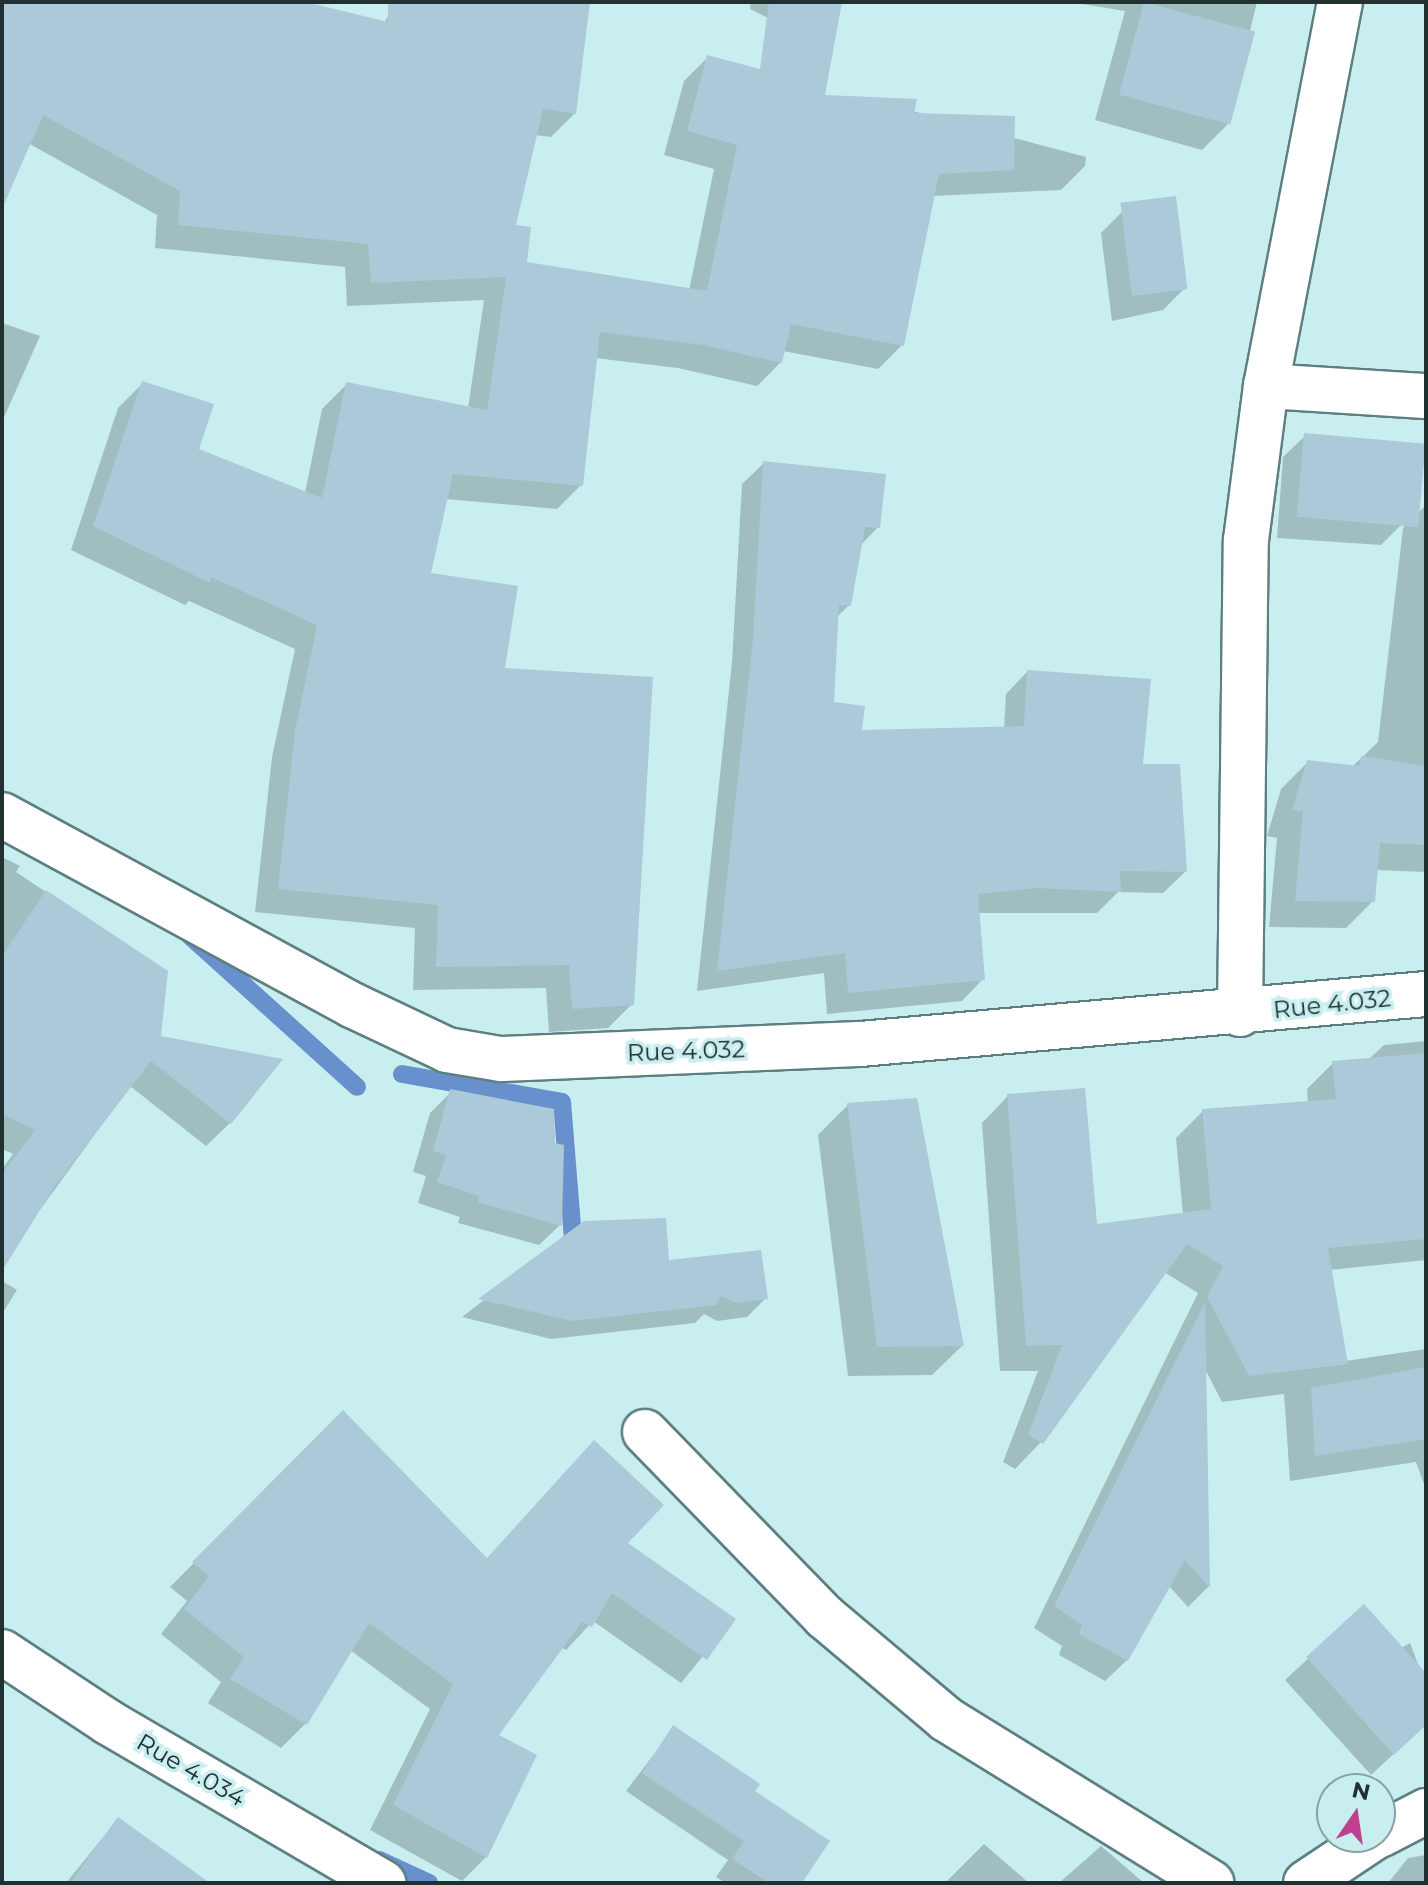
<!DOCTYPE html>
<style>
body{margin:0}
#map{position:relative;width:1428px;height:1885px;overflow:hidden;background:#c9eef0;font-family:Montserrat,sans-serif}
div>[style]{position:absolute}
.shadow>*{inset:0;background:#0003}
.stream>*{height:18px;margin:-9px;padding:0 9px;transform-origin:9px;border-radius:9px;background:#6890cc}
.building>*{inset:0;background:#abc9d8;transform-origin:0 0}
.roads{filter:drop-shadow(2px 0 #5d7f81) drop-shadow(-2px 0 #5d7f81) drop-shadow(0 2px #5d7f81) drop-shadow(0 -2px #5d7f81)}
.minor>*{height:44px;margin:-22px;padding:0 22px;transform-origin:22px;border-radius:22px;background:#fff}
span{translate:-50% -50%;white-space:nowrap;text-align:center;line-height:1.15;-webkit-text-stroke:7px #c9eef0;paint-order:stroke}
.street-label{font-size:24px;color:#213031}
.frame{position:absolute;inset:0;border:4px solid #213031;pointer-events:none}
.north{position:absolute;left:1316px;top:1773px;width:80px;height:80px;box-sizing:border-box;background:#c9eef0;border:2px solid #86a2a4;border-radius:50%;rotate:13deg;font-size:22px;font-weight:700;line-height:32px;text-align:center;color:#213031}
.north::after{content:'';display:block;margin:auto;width:28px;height:36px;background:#bd4190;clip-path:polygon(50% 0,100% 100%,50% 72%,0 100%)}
</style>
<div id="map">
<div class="shadow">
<div style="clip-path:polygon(2px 2px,220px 2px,363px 68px,388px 16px,402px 2px,574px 114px,551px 137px,535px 135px,514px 227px,525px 264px,689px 291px,714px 169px,664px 155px,684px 81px,708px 57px,823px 96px,864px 98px,1086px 157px,1085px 166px,1061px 190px,933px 196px,902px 345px,878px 369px,783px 351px,781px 362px,757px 386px,678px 368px,595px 358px,581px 485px,557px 509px,446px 499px,429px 575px,502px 670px,632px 1004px,608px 1028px,549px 1032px,546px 988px,413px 990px,415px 928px,255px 912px,272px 757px,295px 649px,189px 601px,185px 605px,71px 550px,118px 408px,142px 384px,197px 450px,305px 493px,322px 409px,346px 385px,468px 408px,484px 300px,347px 306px,345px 267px,155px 248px,157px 215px,28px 143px,2px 188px)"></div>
<div style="clip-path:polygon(751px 2px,840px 2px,815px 41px,750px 9px)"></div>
<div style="clip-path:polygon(1257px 2px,1227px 125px,1202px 150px,1095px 120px,1125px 11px,1070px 2px)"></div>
<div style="clip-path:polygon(1123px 211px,1185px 288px,1163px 310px,1112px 321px,1101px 233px)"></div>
<div style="clip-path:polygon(2px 323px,40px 336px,2px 422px)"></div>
<div style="clip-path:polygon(1305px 436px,1403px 523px,1381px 545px,1277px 538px,1283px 457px)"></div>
<div style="clip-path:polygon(764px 463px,878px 527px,860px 546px,849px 605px,836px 618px,832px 703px,860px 732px,1004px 729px,1006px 694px,1027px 672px,1141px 766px,1185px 872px,1163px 893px,1118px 892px,1097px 913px,978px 913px,983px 979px,962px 1001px,827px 1014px,824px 973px,697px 991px,732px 662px,742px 484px)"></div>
<div style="clip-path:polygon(1426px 505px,1426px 872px,1375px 870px,1373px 901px,1346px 928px,1269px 927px,1277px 838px,1267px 836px,1281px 789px,1308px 762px,1352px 767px,1378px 742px,1403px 528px)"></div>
<div style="clip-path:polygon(2px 857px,20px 866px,16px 872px,166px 972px,159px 1038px,230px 1123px,206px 1146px,130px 1086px,26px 1229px,2px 1253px,2px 1169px,13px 1154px,2px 1149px)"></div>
<div style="clip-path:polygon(1426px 1041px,1426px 1260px,1330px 1270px,1345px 1361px,1426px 1349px,1426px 1490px,1416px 1462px,1290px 1481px,1284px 1394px,1222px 1402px,1204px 1367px,1208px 1587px,1188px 1607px,1169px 1586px,1127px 1660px,1105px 1681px,1059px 1655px,1062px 1646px,1034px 1628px,1198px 1293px,1164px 1272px,1041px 1442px,1015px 1469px,1003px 1462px,1038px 1371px,1000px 1371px,982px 1123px,1008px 1096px,1095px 1226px,1183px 1215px,1176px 1138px,1203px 1111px,1308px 1103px,1307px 1089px,1333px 1063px,1368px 1060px,1384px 1045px)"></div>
<div style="clip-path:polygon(451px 1092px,560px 1225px,539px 1245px,458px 1223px,460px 1217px,418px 1203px,426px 1176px,413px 1172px,430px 1113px)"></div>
<div style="clip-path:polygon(848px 1105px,962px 1346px,932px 1375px,848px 1376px,818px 1135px)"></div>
<div style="clip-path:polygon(585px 1223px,667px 1263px,765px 1299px,747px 1317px,717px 1321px,704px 1314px,695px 1323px,551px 1339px,462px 1317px)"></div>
<div style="clip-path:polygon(2px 1281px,17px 1290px,2px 1314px)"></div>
<div style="clip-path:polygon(343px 1413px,486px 1560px,625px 1543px,733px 1619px,681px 1683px,593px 1621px,566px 1650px,561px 1647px,496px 1736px,486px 1857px,462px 1881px,370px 1830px,430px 1709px,350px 1650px,305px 1724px,281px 1748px,208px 1703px,221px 1682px,161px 1634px,187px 1601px,170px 1587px)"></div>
<div style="clip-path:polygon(1364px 1607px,1401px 1648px,1410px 1643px,1426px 1686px,1426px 1724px,1371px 1775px,1285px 1680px)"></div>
<div style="clip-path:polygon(674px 1728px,752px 1792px,800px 1883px,725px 1883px,716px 1877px,728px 1860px,626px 1791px)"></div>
<div style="clip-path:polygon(118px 1819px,178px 1883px,66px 1883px)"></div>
<div style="clip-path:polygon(984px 1844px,1029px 1883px,945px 1883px)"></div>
<div style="clip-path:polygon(1101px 1846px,1144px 1883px,1059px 1883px)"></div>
<div style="clip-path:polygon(1426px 1855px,1426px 1883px,1388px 1883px,1408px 1858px)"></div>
</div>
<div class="stream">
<div style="left:190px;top:936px;width:225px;rotate:42.1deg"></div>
<div style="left:402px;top:1074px;width:162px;rotate:9.9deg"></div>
<div style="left:562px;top:1102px;width:150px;rotate:85.4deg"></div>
<div style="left:379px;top:1860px;width:55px;rotate:24.7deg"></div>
</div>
<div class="building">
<div style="clip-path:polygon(2px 2px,306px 2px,388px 22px,388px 2px,590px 2px,576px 114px,543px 109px,516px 225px,531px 227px,527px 262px,707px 291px,737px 145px,687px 131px,707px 55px,760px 69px,769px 2px,842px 2px,825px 95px,917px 99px,914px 113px,1015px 116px,1014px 170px,939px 174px,904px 346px,791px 324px,782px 363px,703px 345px,600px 332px,583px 486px,453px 474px,431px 573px,518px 586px,505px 668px,653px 677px,634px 1005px,572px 1009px,569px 965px,436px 967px,438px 905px,278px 889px,295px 731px,317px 625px,211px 577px,210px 583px,93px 526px,142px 381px,214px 404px,199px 449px,322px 498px,346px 382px,487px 410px,506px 277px,371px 283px,368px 244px,178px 225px,180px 191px,43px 115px,2px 209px)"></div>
<div style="left:1144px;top:2px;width:115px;height:96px;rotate:15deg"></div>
<div style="left:1176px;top:196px;width:94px;height:56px;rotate:83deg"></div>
<div style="left:1304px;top:433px;width:122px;height:84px;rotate:5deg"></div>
<div style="clip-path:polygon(763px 461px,886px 474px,880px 528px,865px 527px,851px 606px,839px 605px,834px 702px,865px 706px,862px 730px,1024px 726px,1027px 670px,1151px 679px,1143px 764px,1180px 764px,1187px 872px,1120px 871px,1121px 892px,1037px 888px,978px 894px,985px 980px,848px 993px,845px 953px,717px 971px,753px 639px)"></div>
<div style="clip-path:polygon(1361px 756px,1426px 766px,1426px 845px,1380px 843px,1375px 902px,1295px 901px,1303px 811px,1292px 810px,1307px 760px,1359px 766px)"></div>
<div style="clip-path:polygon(46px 890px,168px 971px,161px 1036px,283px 1059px,231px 1124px,151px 1061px,55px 1186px,2px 1271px,2px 1174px,35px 1130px,2px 1114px,2px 956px)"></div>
<div style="clip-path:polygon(1426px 1053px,1426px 1239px,1328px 1248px,1348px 1364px,1249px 1376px,1207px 1297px,1223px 1266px,1187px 1244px,1043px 1444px,1028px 1435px,1062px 1345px,1026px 1346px,1007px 1094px,1085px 1088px,1097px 1224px,1211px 1209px,1202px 1109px,1336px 1099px,1332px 1061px)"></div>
<div style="clip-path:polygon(450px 1089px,554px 1109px,555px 1143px,564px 1145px,562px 1226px,478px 1202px,479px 1196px,437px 1182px,446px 1155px,433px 1151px)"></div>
<div style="clip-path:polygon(917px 1098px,964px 1346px,877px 1347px,847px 1103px)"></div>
<div style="clip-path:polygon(666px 1218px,669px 1260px,761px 1250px,768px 1299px,737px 1303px,721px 1296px,716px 1305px,572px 1321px,478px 1299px,584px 1221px)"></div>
<div style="clip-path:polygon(1205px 1302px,1210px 1588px,1185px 1560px,1128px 1661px,1079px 1634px,1082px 1625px,1054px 1606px)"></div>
<div style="clip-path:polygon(1426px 1367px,1426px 1439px,1315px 1456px,1311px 1388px)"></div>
<div style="clip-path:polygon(343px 1410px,487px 1558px,594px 1440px,664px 1505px,628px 1543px,736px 1619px,707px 1660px,612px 1593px,592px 1627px,582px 1622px,499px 1735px,537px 1755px,487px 1858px,393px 1805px,453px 1684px,369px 1623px,307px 1725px,230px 1679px,244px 1657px,184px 1609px,209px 1576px,192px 1562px)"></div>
<div style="clip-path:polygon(1364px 1604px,1426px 1673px,1426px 1725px,1394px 1755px,1306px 1657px)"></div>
<div style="clip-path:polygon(673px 1725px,760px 1784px,755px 1791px,830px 1841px,802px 1883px,769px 1883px,732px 1859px,744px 1841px,642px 1773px)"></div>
<div style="clip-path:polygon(118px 1817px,210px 1883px,70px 1883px)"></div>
</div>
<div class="roads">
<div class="minor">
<div style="left:1266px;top:386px;width:160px;rotate:3.6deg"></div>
<div style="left:2px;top:815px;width:398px;rotate:28.5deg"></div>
<div style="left:352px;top:1005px;width:105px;rotate:25.3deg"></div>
<div style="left:447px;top:1050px;width:55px;rotate:9.5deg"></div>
<div style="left:501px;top:1059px;width:359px;rotate:-2.4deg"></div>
<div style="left:860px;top:1044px;width:568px;rotate:-5.05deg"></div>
<div style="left:1240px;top:1014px;width:474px;rotate:-89.3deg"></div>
<div style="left:1246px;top:540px;width:155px;rotate:-82.6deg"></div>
<div style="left:1266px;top:386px;width:391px;rotate:-79.1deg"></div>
<div style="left:645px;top:1432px;width:258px;rotate:45.8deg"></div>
<div style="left:825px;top:1617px;width:158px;rotate:40.1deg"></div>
<div style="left:946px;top:1719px;width:312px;rotate:31.7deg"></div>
<div style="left:2px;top:1652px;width:127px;rotate:33.4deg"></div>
<div style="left:108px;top:1722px;width:319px;rotate:30.3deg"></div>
<div style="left:1380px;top:1835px;width:52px;rotate:-27.6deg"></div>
<div style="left:1306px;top:1883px;width:83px;rotate:-33.7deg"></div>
</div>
</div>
<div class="street-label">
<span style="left:1332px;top:1004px;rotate:-6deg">Rue 4.032</span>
<span style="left:686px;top:1051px;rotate:-2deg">Rue 4.032</span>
<span style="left:191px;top:1770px;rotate:30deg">Rue 4.034</span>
</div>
<div class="frame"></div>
<div class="north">N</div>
</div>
